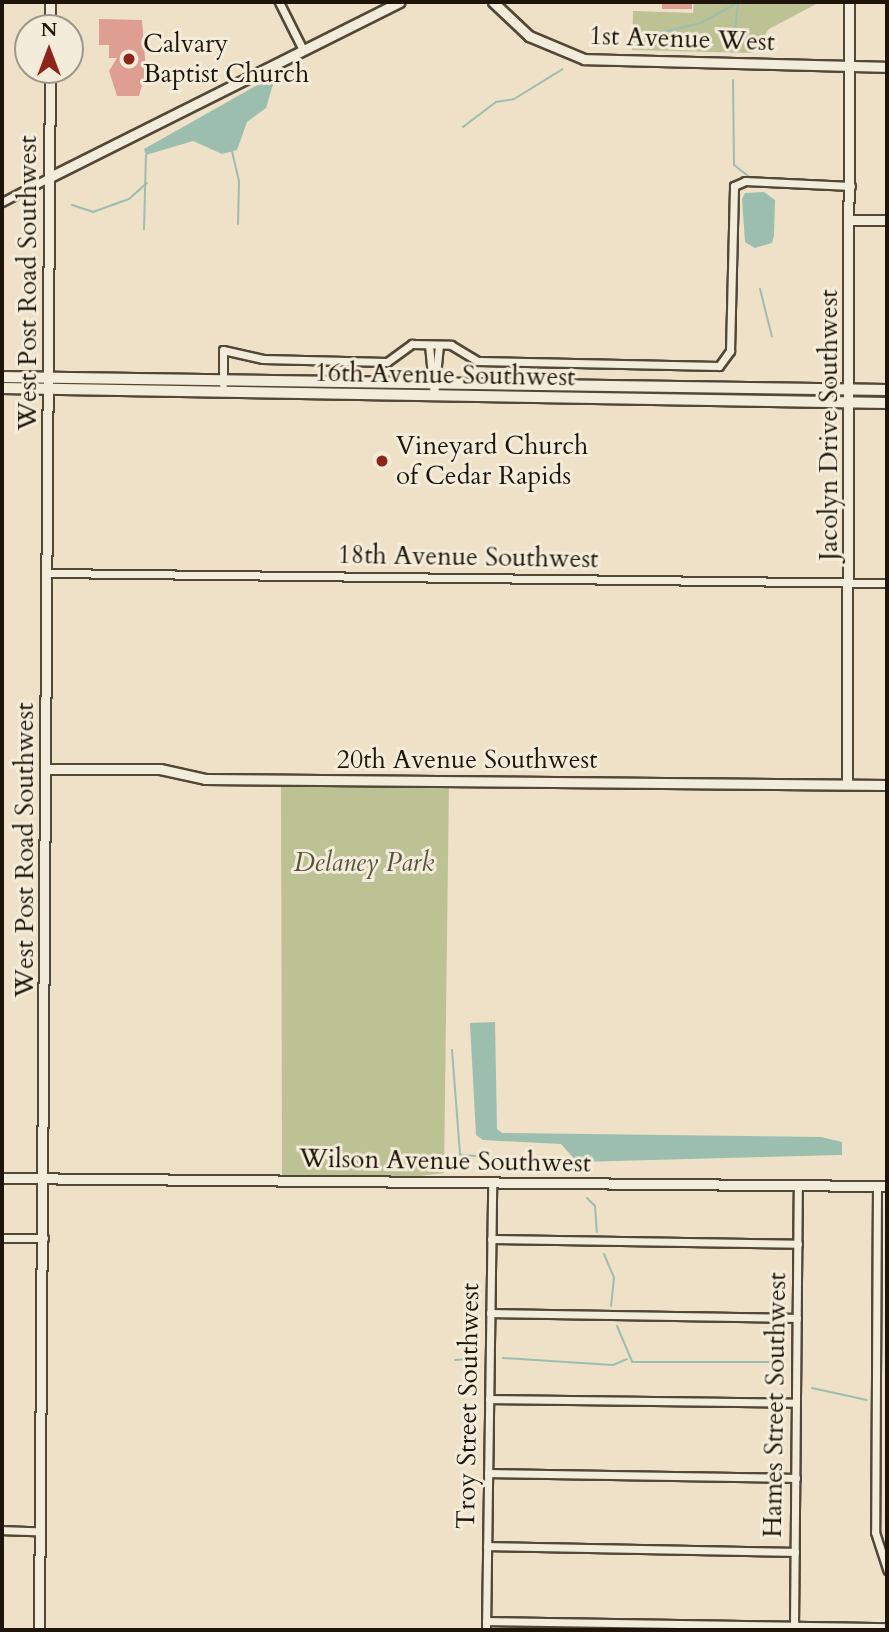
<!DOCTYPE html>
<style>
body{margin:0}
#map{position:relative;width:889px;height:1632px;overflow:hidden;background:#eee1c8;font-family:Cardo,serif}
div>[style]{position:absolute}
.green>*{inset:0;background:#bcc293}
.water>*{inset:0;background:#9bbeaf}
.stream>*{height:2px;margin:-1px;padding:0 1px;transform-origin:1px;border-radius:1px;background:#9bbeaf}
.building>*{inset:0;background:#de9f92;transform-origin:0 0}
.roads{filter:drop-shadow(2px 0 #524838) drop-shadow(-2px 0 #524838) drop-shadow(0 2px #524838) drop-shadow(0 -2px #524838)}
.minor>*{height:7px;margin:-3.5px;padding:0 3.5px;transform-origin:3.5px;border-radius:3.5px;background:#f4ecdb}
.tertiary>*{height:9px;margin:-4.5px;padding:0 4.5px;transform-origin:4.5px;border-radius:4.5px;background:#f4ecdb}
.secondary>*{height:10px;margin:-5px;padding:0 5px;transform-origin:5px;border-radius:5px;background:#f4ecdb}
.dots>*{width:19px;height:19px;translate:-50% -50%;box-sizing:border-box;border:4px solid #f4ecdb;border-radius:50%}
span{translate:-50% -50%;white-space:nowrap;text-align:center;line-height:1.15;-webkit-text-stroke:6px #f4ecdb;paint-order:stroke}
.street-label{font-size:26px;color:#1e1508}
.poi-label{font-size:26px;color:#1e1508}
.left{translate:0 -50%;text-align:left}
.park-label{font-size:26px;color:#555239;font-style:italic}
.frame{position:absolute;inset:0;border:4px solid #1e1508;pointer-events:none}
.north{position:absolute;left:14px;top:14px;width:70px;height:70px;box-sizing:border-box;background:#f4ecdb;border:2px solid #9e9687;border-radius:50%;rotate:0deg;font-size:19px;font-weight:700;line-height:28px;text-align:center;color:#1e1508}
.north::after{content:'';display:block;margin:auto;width:24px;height:32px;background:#8f2418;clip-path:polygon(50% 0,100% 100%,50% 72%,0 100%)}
</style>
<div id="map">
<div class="green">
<div style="clip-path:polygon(694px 2px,820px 2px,769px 29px,752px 53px,632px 50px,633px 11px,693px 13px)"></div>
<div style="clip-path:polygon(281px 779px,449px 781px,444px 1173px,378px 1181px,282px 1180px)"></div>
</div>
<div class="water">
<div style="clip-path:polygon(268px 79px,274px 81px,266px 108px,247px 122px,237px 150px,222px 154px,193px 141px,146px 155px,144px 149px)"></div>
<div style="clip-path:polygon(764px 192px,775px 200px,774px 235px,772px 243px,755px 248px,745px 242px,742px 199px,745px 193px)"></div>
<div style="clip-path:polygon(495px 1022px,497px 1129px,502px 1133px,821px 1137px,842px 1142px,842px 1155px,577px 1162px,561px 1144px,483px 1140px,476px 1135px,470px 1023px)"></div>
</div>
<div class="stream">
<div style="left:632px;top:39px;width:71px;rotate:-13.1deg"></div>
<div style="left:701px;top:23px;width:43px;rotate:-28.9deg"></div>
<div style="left:601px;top:45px;width:15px;rotate:-23deg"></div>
<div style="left:733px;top:48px;width:44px;rotate:-83.5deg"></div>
<div style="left:733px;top:80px;width:85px;rotate:89.3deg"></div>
<div style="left:734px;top:165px;width:18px;rotate:38deg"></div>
<div style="left:463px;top:127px;width:41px;rotate:-37.1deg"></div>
<div style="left:496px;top:102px;width:18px;rotate:-9deg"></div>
<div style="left:514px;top:99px;width:57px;rotate:-31.5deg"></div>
<div style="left:232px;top:151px;width:31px;rotate:77deg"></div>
<div style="left:239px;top:181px;width:43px;rotate:91.3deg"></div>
<div style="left:72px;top:205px;width:22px;rotate:18deg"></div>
<div style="left:93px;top:212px;width:38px;rotate:-20deg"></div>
<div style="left:129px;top:199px;width:24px;rotate:-42deg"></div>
<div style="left:144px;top:229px;width:74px;rotate:-88.5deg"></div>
<div style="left:760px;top:289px;width:49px;rotate:76deg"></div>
<div style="left:452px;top:1050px;width:105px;rotate:85.6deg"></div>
<div style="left:460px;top:1155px;width:85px;rotate:3.4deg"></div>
<div style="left:545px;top:1160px;width:14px;rotate:36deg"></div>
<div style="left:587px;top:1198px;width:11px;rotate:45deg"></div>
<div style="left:595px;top:1206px;width:26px;rotate:86deg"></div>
<div style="left:604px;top:1254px;width:26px;rotate:67deg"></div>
<div style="left:614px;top:1278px;width:28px;rotate:96deg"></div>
<div style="left:617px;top:1326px;width:39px;rotate:67deg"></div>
<div style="left:632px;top:1362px;width:146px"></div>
<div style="left:503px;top:1358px;width:110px;rotate:3.6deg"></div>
<div style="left:613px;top:1365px;width:15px;rotate:-23deg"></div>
<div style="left:455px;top:1360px;width:24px;rotate:-5deg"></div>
<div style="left:812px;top:1388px;width:56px;rotate:12.3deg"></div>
<div style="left:886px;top:1409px;width:1px;rotate:45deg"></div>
</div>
<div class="building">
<div style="left:662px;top:2px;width:30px;height:7px"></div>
<div style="clip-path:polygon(99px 19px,142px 20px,146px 71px,139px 96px,117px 96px,109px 71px,117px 58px,109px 58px,109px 45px,99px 45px)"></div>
</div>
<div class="roads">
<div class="minor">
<div style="left:279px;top:2px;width:54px;rotate:63.4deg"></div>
<div style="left:2px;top:202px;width:54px;rotate:-27.5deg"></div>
<div style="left:429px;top:345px;width:51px;rotate:84.4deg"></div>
<div style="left:223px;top:384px;width:34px;rotate:-90deg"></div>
<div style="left:223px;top:350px;width:41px;rotate:12.7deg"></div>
<div style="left:263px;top:359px;width:124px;rotate:1.4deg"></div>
<div style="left:387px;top:362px;width:31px;rotate:-36deg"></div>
<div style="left:412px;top:344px;width:39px;rotate:1deg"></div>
<div style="left:451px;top:345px;width:31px;rotate:31deg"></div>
<div style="left:478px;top:361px;width:241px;rotate:1.2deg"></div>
<div style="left:719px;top:366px;width:19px;rotate:-54deg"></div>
<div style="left:730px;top:351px;width:165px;rotate:-88.6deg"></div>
<div style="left:734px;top:186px;width:12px;rotate:-24deg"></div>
<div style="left:745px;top:181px;width:106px;rotate:2.7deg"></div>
<div style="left:434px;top:396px;width:51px;rotate:-84.4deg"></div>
<div style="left:48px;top:573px;width:839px;rotate:0.68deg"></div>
<div style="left:877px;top:1186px;width:346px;rotate:90.3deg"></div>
<div style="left:875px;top:1532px;width:40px;rotate:72deg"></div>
<div style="left:2px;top:1238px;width:42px"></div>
<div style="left:491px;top:1239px;width:307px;rotate:0.9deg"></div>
<div style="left:490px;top:1313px;width:307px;rotate:0.9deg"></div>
<div style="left:489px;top:1399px;width:307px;rotate:0.7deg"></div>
<div style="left:488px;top:1473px;width:308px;rotate:0.9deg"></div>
<div style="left:2px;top:1530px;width:37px;rotate:2deg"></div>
<div style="left:487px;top:1546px;width:308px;rotate:1.1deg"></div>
<div style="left:486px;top:1621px;width:401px;rotate:0.9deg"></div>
<div style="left:794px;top:1626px;width:441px;rotate:-89.5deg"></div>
<div style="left:486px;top:1630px;width:448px;rotate:-89.2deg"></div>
</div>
<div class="tertiary">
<div style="left:493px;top:2px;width:50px;rotate:43.4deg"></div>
<div style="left:529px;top:36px;width:60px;rotate:22.7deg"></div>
<div style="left:584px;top:59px;width:303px;rotate:1.5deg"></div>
<div style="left:50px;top:28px;width:26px;rotate:-90deg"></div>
<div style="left:50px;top:177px;width:391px;rotate:-26.6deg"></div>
<div style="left:851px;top:220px;width:36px"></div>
<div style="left:47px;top:769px;width:113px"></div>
<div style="left:160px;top:769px;width:46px;rotate:12.5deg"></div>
<div style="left:205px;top:779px;width:682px;rotate:0.5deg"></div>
<div style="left:847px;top:784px;width:782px;rotate:-89.85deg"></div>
<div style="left:2px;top:1178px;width:885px;rotate:0.52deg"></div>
<div style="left:39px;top:1630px;width:1560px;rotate:-89.6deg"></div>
</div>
<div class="secondary">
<div style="left:2px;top:377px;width:885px;rotate:0.84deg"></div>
<div style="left:2px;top:388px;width:885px;rotate:0.97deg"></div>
</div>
</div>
<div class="dots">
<div style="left:129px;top:59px;background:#8f2418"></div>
<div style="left:382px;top:461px;background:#8f2418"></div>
</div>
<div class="street-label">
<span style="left:682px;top:39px;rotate:2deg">1st Avenue West</span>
<span style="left:28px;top:283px;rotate:-90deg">West Post Road Southwest</span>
<span style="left:445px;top:375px;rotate:1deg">16th Avenue Southwest</span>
<span style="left:829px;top:425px;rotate:-90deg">Jacolyn Drive Southwest</span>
<span style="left:468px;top:557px;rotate:1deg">18th Avenue Southwest</span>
<span style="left:467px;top:760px">20th Avenue Southwest</span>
<span style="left:25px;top:850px;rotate:-90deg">West Post Road Southwest</span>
<span style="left:445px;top:1161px;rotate:1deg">Wilson Avenue Southwest</span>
<span style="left:775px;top:1405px;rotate:-89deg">Hames Street Southwest</span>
<span style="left:468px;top:1406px;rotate:-89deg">Troy Street Southwest</span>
</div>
<div class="poi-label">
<span class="left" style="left:143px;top:59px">Calvary<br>Baptist Church</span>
<span class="left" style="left:396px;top:461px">Vineyard Church<br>of Cedar Rapids</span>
</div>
<div class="park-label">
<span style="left:364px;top:863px">Delaney Park</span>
</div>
<div class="frame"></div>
<div class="north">N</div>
</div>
